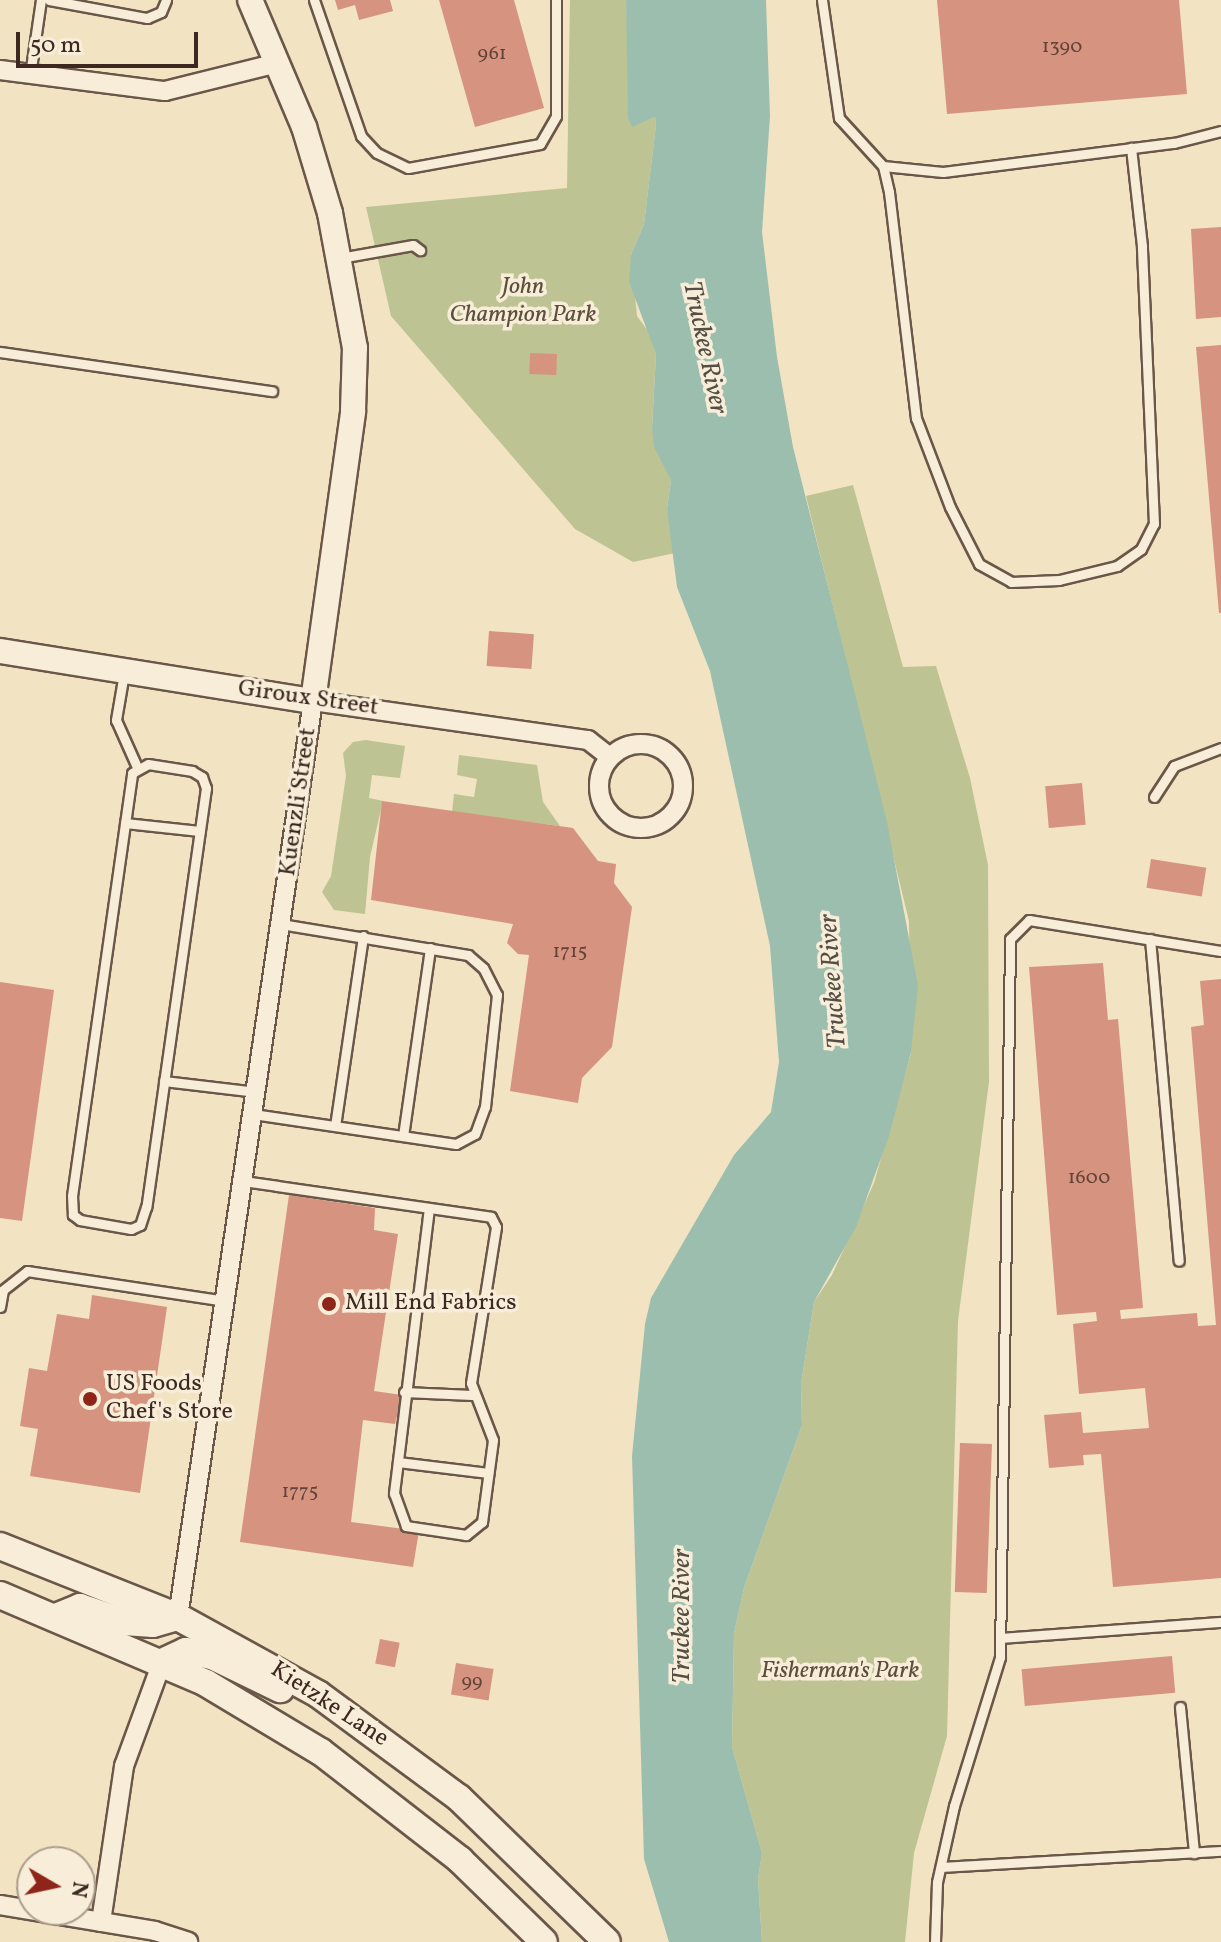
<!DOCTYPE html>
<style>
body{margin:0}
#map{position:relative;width:1221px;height:1942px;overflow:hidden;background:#f2e3c3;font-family:Vollkorn,serif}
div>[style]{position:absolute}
.green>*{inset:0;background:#bdc392}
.water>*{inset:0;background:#9cbeaf}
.building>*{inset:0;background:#d6937f;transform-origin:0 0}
.roads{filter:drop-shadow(2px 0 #6a5749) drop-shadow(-2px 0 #6a5749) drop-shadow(0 2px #6a5749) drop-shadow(0 -2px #6a5749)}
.service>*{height:9px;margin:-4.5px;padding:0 4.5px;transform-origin:4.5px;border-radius:4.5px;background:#f7edd8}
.minor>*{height:18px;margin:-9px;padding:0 9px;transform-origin:9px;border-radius:9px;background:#f7edd8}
.minor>.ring{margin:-9px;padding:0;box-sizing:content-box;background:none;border:18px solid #f7edd8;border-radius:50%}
.tertiary>*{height:24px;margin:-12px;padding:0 12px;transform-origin:12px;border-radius:12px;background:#f7edd8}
.secondary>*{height:26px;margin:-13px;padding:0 13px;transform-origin:13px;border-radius:13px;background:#f7edd8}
.dots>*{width:22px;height:22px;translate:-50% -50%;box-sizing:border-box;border:4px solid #f7edd8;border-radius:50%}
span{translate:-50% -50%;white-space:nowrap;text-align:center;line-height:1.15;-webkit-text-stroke:7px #f7edd8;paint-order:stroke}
.number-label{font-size:20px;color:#624338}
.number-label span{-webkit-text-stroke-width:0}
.park-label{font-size:24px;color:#5c4f3c;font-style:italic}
.street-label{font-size:24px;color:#3c2820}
.poi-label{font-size:24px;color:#3c2820}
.left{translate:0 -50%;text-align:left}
.water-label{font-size:26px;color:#544e44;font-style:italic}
.north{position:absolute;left:16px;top:1846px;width:80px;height:80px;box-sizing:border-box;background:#f7edd8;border:2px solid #ac9e8e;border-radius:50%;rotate:99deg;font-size:22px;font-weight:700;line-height:32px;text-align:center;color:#3c2820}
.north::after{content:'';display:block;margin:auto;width:28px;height:36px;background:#8f2418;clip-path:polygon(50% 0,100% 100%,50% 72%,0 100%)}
.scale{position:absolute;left:16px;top:32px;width:182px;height:36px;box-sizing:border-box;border:4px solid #3c2820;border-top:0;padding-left:10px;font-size:24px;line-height:28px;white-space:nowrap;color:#3c2820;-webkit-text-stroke:6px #f7edd8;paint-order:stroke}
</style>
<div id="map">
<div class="green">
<div style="clip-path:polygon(570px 0,626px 0,632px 126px,655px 117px,656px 125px,644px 224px,631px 255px,637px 316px,651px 335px,656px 354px,652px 428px,671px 480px,667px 509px,675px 553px,633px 562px,575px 529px,391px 316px,366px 207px,567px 188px)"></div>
<div style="clip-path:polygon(853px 485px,903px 667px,936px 666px,970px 778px,988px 865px,989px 1082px,958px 1321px,947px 1736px,914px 1853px,905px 1942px,762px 1942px,758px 1879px,762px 1853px,732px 1747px,734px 1633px,744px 1588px,802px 1425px,801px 1384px,814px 1302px,832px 1275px,874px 1183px,911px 1053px,909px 921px,806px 496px)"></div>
<div style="clip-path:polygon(366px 740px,405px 746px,400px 778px,372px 775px,369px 798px,383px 801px,370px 857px,365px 914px,334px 910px,322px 892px,331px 876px,346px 776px,343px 753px,353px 742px)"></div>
<div style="clip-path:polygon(459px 755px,537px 765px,543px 802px,560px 826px,452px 812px,454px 794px,474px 797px,477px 779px,457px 775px)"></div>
</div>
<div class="water">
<div style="clip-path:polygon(626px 0,766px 0,770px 116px,762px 232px,777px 357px,793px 447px,887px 822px,918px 986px,911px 1052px,889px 1136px,856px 1227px,814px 1302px,801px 1384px,802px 1425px,744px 1588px,734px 1633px,732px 1747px,762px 1853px,758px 1879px,762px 1942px,669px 1942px,644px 1859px,632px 1456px,645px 1324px,651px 1298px,734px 1155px,771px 1112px,779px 1062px,770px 946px,710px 671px,677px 587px,667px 509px,671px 480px,654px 447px,652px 428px,656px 354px,629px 282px,631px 255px,644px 224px,656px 125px,655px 117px,632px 127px,628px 118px)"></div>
</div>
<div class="building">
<div style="clip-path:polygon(335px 0,390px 0,393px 11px,359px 20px,355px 5px,338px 10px)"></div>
<div style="clip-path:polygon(439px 0,514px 0,544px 108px,475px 127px)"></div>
<div style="clip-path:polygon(937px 0,1179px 0,1187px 94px,947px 114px)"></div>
<div style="clip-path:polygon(1221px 227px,1221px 317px,1196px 319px,1191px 229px)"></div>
<div style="clip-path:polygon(1221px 345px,1221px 613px,1219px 613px,1196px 347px)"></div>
<div style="left:530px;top:353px;width:27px;height:21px;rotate:2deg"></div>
<div style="left:489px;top:631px;width:45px;height:35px;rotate:4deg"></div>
<div style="left:1082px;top:783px;width:42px;height:37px;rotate:85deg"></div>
<div style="clip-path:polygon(382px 801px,573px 828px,598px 861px,616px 864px,614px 883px,632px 907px,612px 1047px,582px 1078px,578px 1103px,510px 1091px,529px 955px,518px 954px,507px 943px,513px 924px,371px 900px)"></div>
<div style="left:1151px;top:859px;width:56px;height:29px;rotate:9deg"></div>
<div style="clip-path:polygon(1103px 963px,1108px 1020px,1118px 1019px,1143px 1308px,1120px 1310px,1121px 1319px,1197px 1313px,1198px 1326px,1216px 1325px,1191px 1027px,1204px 1025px,1200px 981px,1221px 979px,1221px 1578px,1113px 1587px,1101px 1454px,1083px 1455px,1084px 1465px,1049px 1468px,1044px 1415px,1081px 1412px,1083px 1433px,1149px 1428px,1145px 1388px,1079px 1394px,1073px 1324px,1097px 1321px,1096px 1312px,1057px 1315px,1029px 967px)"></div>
<div style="clip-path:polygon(0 982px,54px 990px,22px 1221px,0 1218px)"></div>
<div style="clip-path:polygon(289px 1195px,375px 1208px,374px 1230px,398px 1234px,374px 1391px,402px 1395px,400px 1404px,395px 1424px,363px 1420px,351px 1522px,419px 1531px,413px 1567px,240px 1542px)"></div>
<div style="clip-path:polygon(92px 1295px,167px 1307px,140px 1493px,30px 1476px,38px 1429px,20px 1426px,29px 1368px,47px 1371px,57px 1314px,89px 1319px)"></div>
<div style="left:960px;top:1443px;width:32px;height:149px;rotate:2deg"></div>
<div style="left:380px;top:1639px;width:20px;height:25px;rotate:11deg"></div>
<div style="left:1172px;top:1656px;width:37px;height:151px;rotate:85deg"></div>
<div style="left:456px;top:1663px;width:38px;height:32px;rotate:9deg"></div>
</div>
<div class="roads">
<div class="service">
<div style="left:49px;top:0;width:100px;rotate:10.4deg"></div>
<div style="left:147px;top:18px;width:15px;rotate:-23deg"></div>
<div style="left:161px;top:12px;width:13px;rotate:-67deg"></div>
<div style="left:314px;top:0;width:144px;rotate:70.9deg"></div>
<div style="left:361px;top:136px;width:23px;rotate:47deg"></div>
<div style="left:377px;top:153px;width:34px;rotate:26deg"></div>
<div style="left:408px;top:168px;width:134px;rotate:-10.3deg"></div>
<div style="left:540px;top:144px;width:32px;rotate:-60deg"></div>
<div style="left:556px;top:116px;width:116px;rotate:-90deg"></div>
<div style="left:822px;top:0;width:119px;rotate:81.8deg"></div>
<div style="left:839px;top:118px;width:65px;rotate:47.5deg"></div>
<div style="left:883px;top:166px;width:27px;rotate:77deg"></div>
<div style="left:889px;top:192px;width:228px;rotate:83.2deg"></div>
<div style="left:916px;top:418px;width:95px;rotate:69.1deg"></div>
<div style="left:950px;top:507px;width:64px;rotate:63deg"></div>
<div style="left:979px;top:564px;width:37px;rotate:29deg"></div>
<div style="left:1011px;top:582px;width:48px;rotate:-2.4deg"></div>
<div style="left:1059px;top:580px;width:60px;rotate:-13.6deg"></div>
<div style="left:1117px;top:566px;width:29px;rotate:-35deg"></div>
<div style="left:1141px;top:549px;width:28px;rotate:-63deg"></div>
<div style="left:1154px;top:524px;width:278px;rotate:-92.5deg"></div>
<div style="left:1142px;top:246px;width:99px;rotate:-96.4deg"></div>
<div style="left:30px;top:75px;width:76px;rotate:-81.7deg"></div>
<div style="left:883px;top:166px;width:60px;rotate:5.7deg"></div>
<div style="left:943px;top:172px;width:233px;rotate:-7.2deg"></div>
<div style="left:1174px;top:143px;width:49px;rotate:-14.3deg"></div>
<div style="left:340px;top:258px;width:74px;rotate:-10.1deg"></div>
<div style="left:413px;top:245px;width:9px;rotate:36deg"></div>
<div style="left:0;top:352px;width:275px;rotate:8.2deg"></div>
<div style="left:124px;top:673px;width:48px;rotate:99.7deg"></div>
<div style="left:116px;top:720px;width:51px;rotate:65.9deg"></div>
<div style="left:148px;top:764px;width:45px;rotate:9deg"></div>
<div style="left:192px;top:771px;width:12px;rotate:31deg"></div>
<div style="left:202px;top:777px;width:12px;rotate:70deg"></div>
<div style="left:206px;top:788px;width:423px;rotate:98.1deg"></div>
<div style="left:146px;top:1207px;width:19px;rotate:108deg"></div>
<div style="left:140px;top:1225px;width:10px;rotate:156deg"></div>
<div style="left:131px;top:1229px;width:52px;rotate:-170deg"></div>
<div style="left:80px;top:1220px;width:9px;rotate:-144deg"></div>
<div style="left:73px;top:1215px;width:19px;rotate:-93deg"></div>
<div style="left:72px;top:1196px;width:427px;rotate:-81.9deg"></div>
<div style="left:132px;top:773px;width:18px;rotate:-29deg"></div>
<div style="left:1154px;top:797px;width:37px;rotate:-57deg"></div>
<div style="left:1174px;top:766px;width:50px;rotate:-21deg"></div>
<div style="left:125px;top:823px;width:75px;rotate:6.1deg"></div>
<div style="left:1150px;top:939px;width:323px;rotate:84.9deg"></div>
<div style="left:164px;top:1081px;width:93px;rotate:6.8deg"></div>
<div style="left:253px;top:1114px;width:205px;rotate:8.4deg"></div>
<div style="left:456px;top:1144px;width:21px;rotate:-28deg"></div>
<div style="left:475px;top:1134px;width:29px;rotate:-70deg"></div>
<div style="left:485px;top:1107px;width:113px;rotate:-83.9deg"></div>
<div style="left:497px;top:995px;width:30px;rotate:-117deg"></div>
<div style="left:483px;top:968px;width:20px;rotate:-139deg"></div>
<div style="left:468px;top:955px;width:190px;rotate:-170.6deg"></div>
<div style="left:335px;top:1126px;width:192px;rotate:-81.6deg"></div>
<div style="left:403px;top:1136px;width:190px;rotate:-81.8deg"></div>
<div style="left:243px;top:1181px;width:34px;rotate:8deg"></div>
<div style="left:277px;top:1186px;width:216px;rotate:8.2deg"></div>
<div style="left:491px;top:1217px;width:11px;rotate:63deg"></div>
<div style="left:496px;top:1227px;width:158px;rotate:99.1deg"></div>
<div style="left:471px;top:1383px;width:61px;rotate:68.9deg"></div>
<div style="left:493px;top:1440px;width:83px;rotate:97.6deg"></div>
<div style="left:482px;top:1522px;width:21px;rotate:141deg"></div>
<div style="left:466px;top:1535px;width:61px;rotate:-171.5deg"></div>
<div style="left:406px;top:1526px;width:35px;rotate:-110deg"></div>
<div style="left:394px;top:1493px;width:287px;rotate:-83deg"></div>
<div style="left:0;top:1307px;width:17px;rotate:-80deg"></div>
<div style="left:3px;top:1290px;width:31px;rotate:-38deg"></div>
<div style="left:27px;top:1271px;width:201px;rotate:8.6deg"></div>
<div style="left:404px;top:1392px;width:68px;rotate:2.5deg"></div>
<div style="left:398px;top:1462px;width:91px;rotate:7deg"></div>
<div style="left:1001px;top:1638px;width:221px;rotate:-4.2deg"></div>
<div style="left:1180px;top:1707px;width:147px;rotate:84.5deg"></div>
<div style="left:941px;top:1867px;width:280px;rotate:-3.3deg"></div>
<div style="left:935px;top:1942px;width:60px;rotate:-88.1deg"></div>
<div style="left:937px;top:1882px;width:78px;rotate:-77.4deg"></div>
<div style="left:954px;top:1806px;width:156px;rotate:-72.8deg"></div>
<div style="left:1000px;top:1657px;width:718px;rotate:-89.2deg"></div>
<div style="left:1010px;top:939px;width:27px;rotate:-45deg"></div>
<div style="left:1029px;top:920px;width:194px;rotate:9.2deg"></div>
</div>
<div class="minor">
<div style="left:0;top:70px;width:166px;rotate:7.3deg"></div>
<div style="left:165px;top:91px;width:115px;rotate:-14deg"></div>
<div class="ring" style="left:599px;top:744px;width:66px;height:66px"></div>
<div style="left:178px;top:1617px;width:926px;rotate:-81.62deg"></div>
<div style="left:313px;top:701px;width:278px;rotate:8.1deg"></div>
<div style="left:588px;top:740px;width:28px;rotate:38deg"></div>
<div style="left:0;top:1905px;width:157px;rotate:9.5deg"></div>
<div style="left:155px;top:1931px;width:35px;rotate:18deg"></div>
<div style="left:101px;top:1922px;width:158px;rotate:-81.6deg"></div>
<div style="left:124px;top:1766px;width:111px;rotate:-69.9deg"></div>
</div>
<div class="tertiary">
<div style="left:0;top:651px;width:317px;rotate:9.1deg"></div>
<div style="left:313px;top:701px;width:293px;rotate:-82.1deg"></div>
<div style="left:353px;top:411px;width:63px;rotate:-88.2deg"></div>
<div style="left:355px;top:348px;width:137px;rotate:-100.5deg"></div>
<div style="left:330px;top:213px;width:90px;rotate:-106.8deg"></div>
<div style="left:304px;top:127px;width:138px;rotate:-113deg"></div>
</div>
<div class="secondary">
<div style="left:0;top:1546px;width:192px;rotate:21.7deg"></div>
<div style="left:178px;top:1617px;width:160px;rotate:28.8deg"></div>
<div style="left:318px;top:1694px;width:175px;rotate:36.4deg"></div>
<div style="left:459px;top:1798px;width:206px;rotate:44.2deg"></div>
<div style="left:0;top:1595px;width:224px;rotate:23.1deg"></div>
<div style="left:206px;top:1683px;width:134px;rotate:31deg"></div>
<div style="left:321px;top:1752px;width:176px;rotate:37.8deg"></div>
<div style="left:460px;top:1860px;width:117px;rotate:44.3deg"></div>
<div style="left:58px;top:1616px;width:24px;rotate:-22deg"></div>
<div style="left:80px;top:1607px;width:46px;rotate:18.8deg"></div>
<div style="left:124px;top:1622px;width:29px;rotate:4deg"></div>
<div style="left:153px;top:1624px;width:26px;rotate:-16deg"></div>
<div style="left:162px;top:1662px;width:26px;rotate:-25deg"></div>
<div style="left:186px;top:1651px;width:26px;rotate:11deg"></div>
<div style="left:212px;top:1656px;width:76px;rotate:25.9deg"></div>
</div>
</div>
<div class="dots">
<div style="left:329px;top:1304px;background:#8f2418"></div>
<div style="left:90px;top:1399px;background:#8f2418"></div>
</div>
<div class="number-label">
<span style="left:1062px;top:47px">1390</span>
<span style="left:492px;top:54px">961</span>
<span style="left:570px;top:952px">1715</span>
<span style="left:1089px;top:1178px">1600</span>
<span style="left:300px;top:1492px">1775</span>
<span style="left:472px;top:1682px">99</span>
</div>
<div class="park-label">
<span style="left:523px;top:302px">John<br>Champion Park</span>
<span style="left:840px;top:1672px">Fisherman's Park</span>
</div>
<div class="street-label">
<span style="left:308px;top:699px;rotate:8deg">Giroux Street</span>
<span style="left:299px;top:802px;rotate:-82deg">Kuenzli Street</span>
<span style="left:329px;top:1705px;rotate:33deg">Kietzke Lane</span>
</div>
<div class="poi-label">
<span class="left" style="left:345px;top:1304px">Mill End Fabrics</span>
<span class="left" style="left:106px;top:1399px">US Foods<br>Chef's Store</span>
</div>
<div class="water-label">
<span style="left:704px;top:348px;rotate:78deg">Truckee River</span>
<span style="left:834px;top:981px;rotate:-94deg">Truckee River</span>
<span style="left:683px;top:1616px;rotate:-90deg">Truckee River</span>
</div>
<div class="north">N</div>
<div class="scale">50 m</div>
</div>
